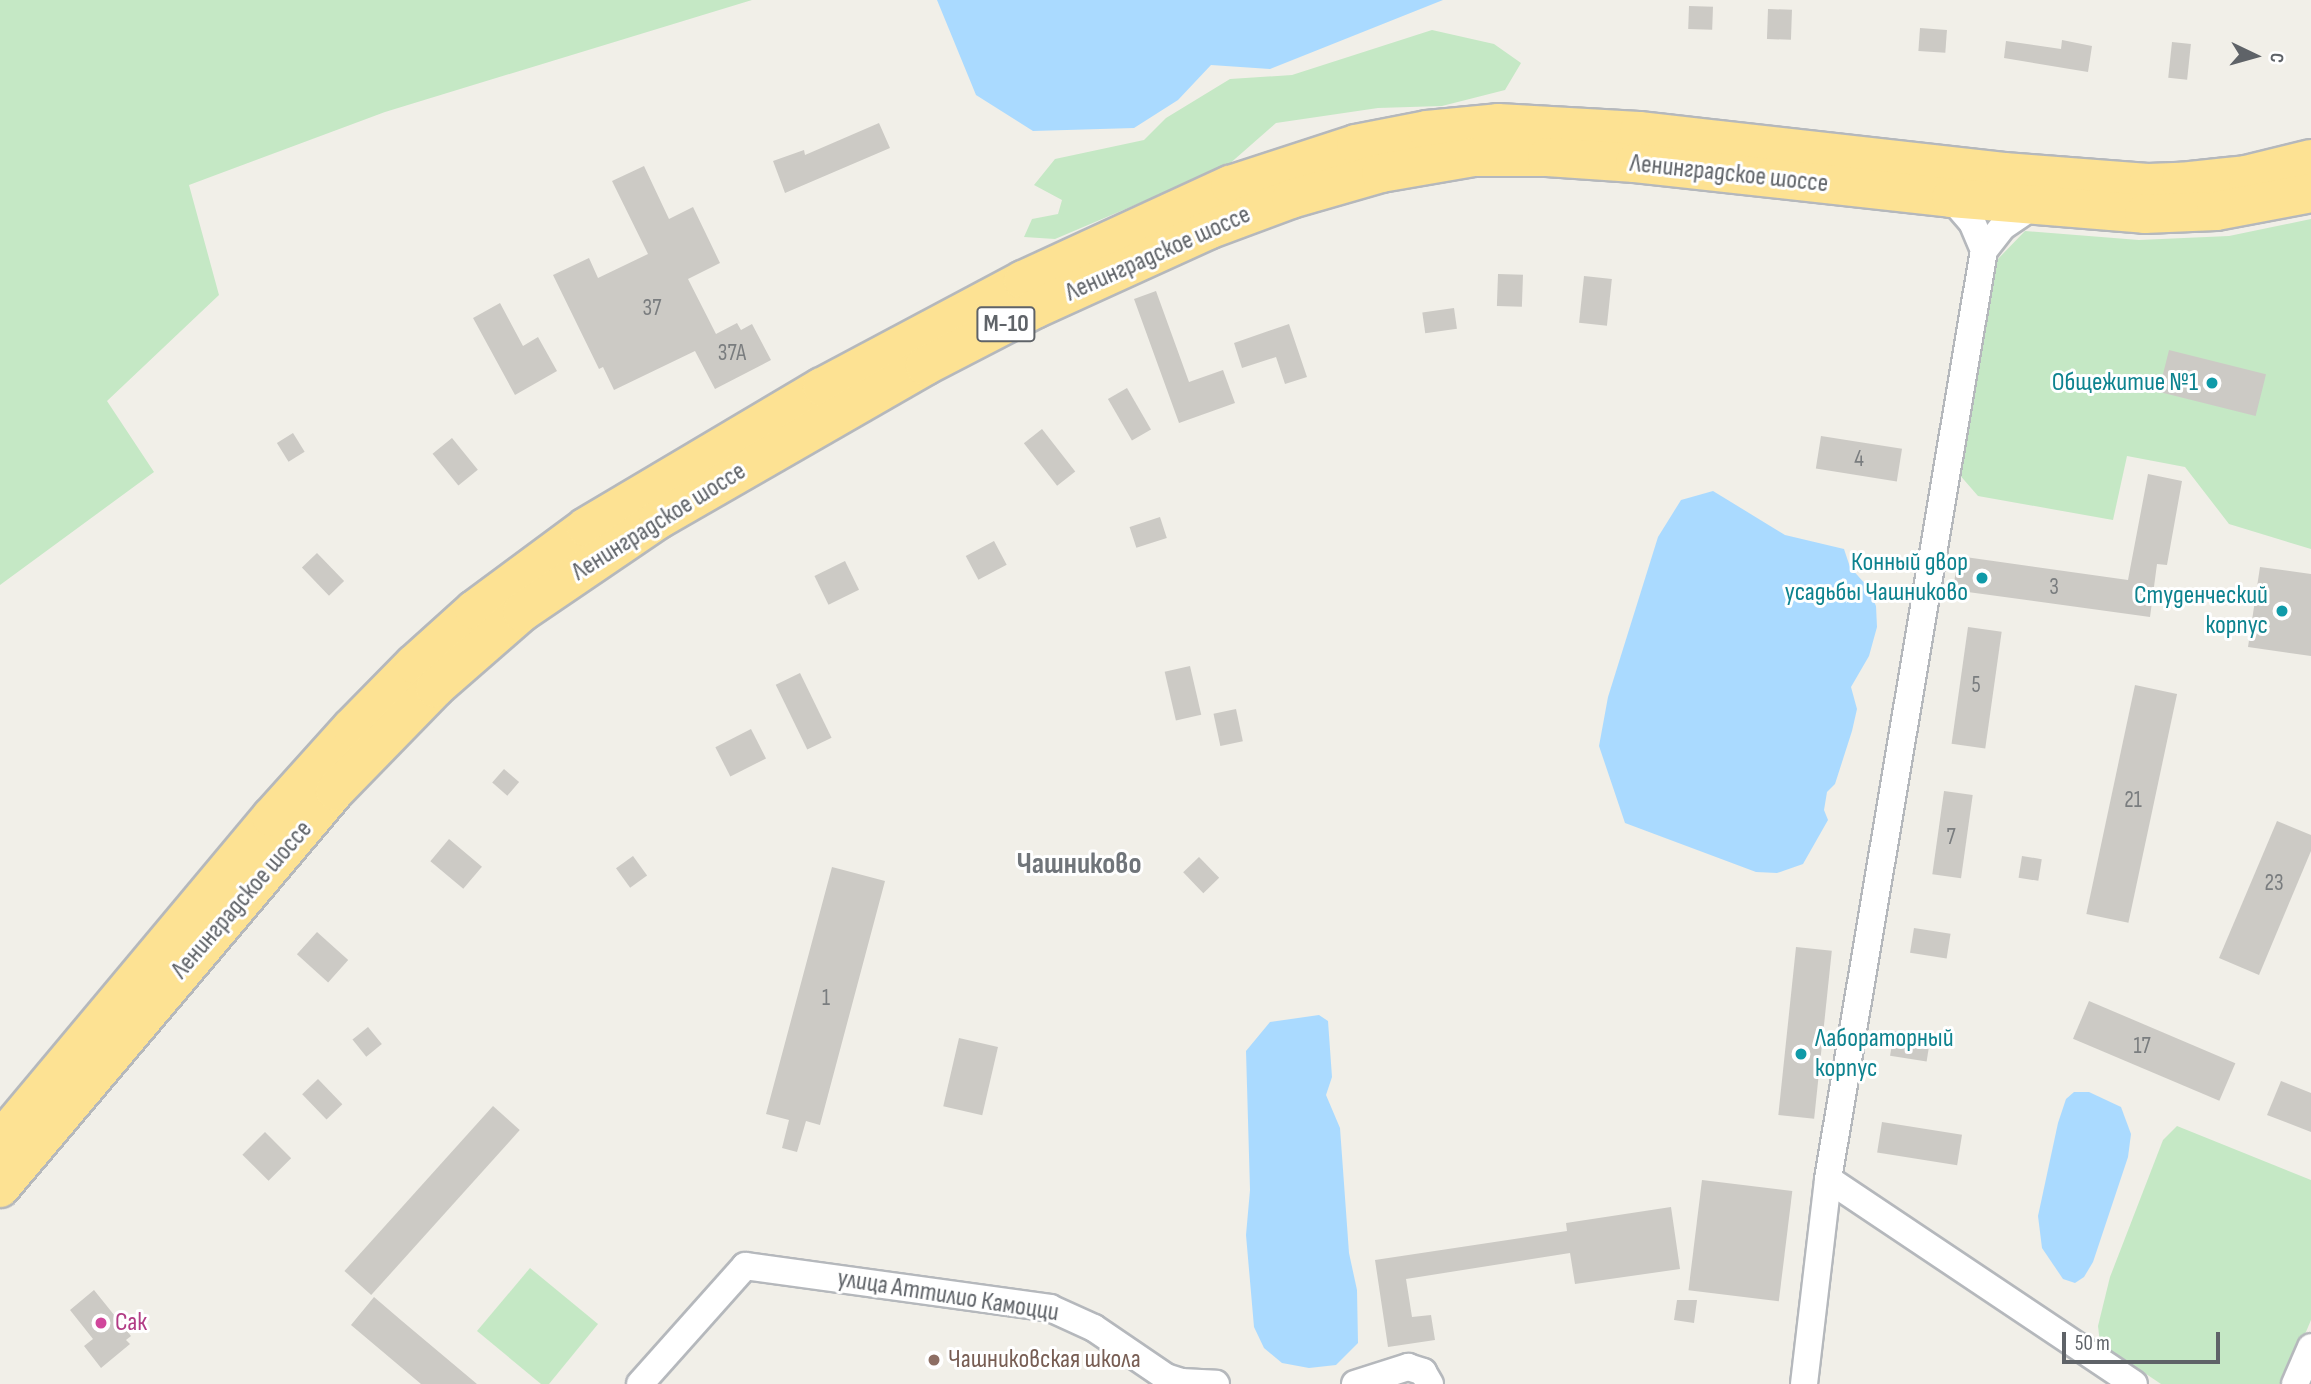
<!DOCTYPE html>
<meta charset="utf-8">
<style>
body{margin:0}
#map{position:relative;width:2311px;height:1384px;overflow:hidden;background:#f1efe8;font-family:"Sofia Sans Condensed",sans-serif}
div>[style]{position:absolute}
.green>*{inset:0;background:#c5e8c5}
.water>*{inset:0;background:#aadaff}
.building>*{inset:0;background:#cccac5;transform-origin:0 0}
.roads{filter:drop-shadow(2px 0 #b5b8bc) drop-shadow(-2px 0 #b5b8bc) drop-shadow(0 2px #b5b8bc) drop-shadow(0 -2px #b5b8bc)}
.minor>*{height:26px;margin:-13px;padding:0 13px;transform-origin:13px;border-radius:13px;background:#fff}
.highway>*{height:38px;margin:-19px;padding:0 19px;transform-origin:19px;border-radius:19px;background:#fde293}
.dots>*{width:19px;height:19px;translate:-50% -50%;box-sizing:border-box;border:4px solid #fff;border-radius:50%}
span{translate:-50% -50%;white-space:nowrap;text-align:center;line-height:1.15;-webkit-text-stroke:6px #fff;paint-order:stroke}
.number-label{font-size:23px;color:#7a7d7f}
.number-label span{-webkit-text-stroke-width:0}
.shield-label span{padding:2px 5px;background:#fff;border:2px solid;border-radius:5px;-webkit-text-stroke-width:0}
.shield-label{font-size:24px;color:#5f6368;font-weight:700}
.street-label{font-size:26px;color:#5f6368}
.culture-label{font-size:26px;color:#0d838f}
.right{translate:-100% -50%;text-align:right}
.left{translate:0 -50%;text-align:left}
.hotel-label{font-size:26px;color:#b23c85}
.education-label{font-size:26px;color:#785e54}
.quarter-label{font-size:30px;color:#70757a;font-weight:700}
.north{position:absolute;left:2220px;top:21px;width:70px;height:70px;-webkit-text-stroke:5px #fff;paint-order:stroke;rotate:95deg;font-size:19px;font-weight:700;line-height:28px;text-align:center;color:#5f6368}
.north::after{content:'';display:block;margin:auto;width:24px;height:32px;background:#5f6368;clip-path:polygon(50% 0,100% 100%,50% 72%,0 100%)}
.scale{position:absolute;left:2062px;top:1332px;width:158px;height:32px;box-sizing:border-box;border:4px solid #5f6368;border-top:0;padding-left:9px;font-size:21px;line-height:24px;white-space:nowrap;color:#5f6368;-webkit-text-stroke:5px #fff;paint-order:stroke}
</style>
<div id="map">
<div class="green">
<div style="clip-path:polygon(0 0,752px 0,385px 112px,189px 185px,219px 295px,107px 401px,154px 472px,0 585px)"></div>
<div style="clip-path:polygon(1432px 30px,1494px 44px,1521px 63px,1505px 90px,1442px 106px,1378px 108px,1276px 123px,1227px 166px,1055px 239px,1024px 237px,1032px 219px,1058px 214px,1062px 200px,1034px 185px,1055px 159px,1144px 140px,1166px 118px,1230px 79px,1292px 75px)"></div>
<div style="clip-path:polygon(2311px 219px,2311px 549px,2229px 524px,2185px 467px,2127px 456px,2113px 520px,1978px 496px,1958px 473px,1995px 262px,2025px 231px,2139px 240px,2229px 236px)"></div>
<div style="clip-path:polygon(2177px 1126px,2311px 1180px,2311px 1320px,2284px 1384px,2161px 1384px,2100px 1343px,2098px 1326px,2110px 1277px,2163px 1140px)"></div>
<div style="clip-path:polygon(530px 1268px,598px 1324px,549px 1384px,541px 1384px,477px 1331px)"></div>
</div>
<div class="water">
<div style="clip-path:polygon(937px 0,1443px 0,1270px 69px,1211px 65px,1178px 100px,1134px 128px,1033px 131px,976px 95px)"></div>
<div style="clip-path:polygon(1713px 491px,1785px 535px,1844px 549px,1850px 567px,1867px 586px,1876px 606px,1877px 627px,1869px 656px,1851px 687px,1857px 709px,1852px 731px,1835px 784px,1827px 792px,1824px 810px,1828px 820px,1803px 864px,1777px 873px,1756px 872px,1625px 823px,1599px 746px,1608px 697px,1658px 537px,1681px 500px)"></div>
<div style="clip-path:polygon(1319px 1015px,1328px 1021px,1332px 1077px,1326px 1095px,1340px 1128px,1349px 1253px,1357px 1290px,1358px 1343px,1336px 1365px,1309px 1368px,1282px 1363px,1264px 1348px,1254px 1327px,1246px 1235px,1250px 1190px,1246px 1051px,1270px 1022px)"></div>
<div style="clip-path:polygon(2074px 1092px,2089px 1092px,2121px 1107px,2131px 1134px,2128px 1157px,2093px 1262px,2084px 1277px,2075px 1283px,2063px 1279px,2042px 1248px,2038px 1216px,2058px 1123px,2066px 1099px)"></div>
</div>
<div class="building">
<div style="left:1689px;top:6px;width:24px;height:23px;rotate:2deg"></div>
<div style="left:1768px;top:9px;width:24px;height:30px;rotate:2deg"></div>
<div style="left:1920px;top:28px;width:27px;height:23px;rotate:4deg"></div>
<div style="clip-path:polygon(2062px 40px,2092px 46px,2088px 72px,2004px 58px,2006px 41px,2061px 49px)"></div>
<div style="left:2172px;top:42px;width:19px;height:36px;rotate:6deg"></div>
<div style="clip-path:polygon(879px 123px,890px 148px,785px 193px,773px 161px,804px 150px,805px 155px)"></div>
<div style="clip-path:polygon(644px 166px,669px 219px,693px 207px,720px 263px,688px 279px,716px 334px,737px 323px,741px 330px,752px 324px,771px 360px,715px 389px,695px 351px,614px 390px,603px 367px,599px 369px,553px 275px,589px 258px,598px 278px,648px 254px,612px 181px)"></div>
<div style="left:1498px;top:274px;width:25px;height:32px;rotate:2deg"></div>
<div style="left:1584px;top:276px;width:28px;height:47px;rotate:6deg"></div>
<div style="clip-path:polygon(1156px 291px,1189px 382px,1223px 370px,1235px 403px,1179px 423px,1134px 299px)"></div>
<div style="clip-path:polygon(500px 303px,523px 346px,538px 337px,557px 371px,515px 395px,473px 318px)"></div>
<div style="left:1454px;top:308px;width:21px;height:32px;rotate:82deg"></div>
<div style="clip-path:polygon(1289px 324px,1307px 377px,1285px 384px,1276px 357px,1242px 368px,1234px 343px)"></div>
<div style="left:2169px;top:350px;width:100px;height:43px;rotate:14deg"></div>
<div style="left:1127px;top:388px;width:48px;height:22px;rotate:60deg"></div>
<div style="left:1042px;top:429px;width:54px;height:23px;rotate:52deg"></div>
<div style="left:293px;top:433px;width:22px;height:19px;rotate:58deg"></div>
<div style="left:1821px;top:436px;width:82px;height:33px;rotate:9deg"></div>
<div style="left:452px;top:438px;width:41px;height:25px;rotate:51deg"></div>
<div style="clip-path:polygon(2148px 474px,2182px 481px,2167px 565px,2157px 564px,2150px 617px,1953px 590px,1958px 556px,2128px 580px)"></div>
<div style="left:1160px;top:517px;width:22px;height:32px;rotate:72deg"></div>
<div style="left:994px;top:541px;width:27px;height:32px;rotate:62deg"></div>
<div style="left:317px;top:553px;width:39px;height:21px;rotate:46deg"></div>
<div style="left:845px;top:561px;width:32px;height:34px;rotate:64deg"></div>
<div style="clip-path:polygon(2260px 567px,2311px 574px,2311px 656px,2248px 647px)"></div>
<div style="left:1968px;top:627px;width:34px;height:118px;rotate:8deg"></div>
<div style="left:1190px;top:666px;width:50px;height:26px;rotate:77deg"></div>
<div style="left:800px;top:673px;width:72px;height:27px;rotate:64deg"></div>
<div style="left:2135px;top:685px;width:43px;height:234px;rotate:12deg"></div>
<div style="left:1236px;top:709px;width:33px;height:23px;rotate:78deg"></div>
<div style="left:751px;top:729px;width:33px;height:40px;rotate:63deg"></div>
<div style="left:504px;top:769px;width:20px;height:18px;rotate:41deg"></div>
<div style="left:1944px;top:791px;width:29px;height:84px;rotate:8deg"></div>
<div style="clip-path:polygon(2277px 821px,2311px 835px,2311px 851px,2259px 975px,2219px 958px)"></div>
<div style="left:449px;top:839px;width:43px;height:29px;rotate:40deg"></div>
<div style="left:633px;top:856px;width:24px;height:21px;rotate:54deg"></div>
<div style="left:2022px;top:856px;width:20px;height:22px;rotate:9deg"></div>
<div style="left:1199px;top:857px;width:29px;height:22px;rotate:46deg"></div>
<div style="clip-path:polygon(832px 867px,885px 881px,820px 1125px,806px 1121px,797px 1152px,782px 1148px,789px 1120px,766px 1114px)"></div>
<div style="left:1914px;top:928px;width:37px;height:25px;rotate:9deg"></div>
<div style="left:317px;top:932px;width:42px;height:30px;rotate:42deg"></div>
<div style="left:1796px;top:947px;width:36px;height:169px;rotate:6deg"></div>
<div style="left:2089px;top:1001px;width:159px;height:41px;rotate:23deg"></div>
<div style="left:368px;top:1027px;width:22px;height:20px;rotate:51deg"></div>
<div style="left:1894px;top:1031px;width:37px;height:25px;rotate:9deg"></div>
<div style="left:959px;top:1038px;width:40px;height:70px;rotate:13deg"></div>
<div style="left:318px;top:1079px;width:35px;height:22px;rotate:46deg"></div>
<div style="clip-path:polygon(2281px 1081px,2311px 1093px,2311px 1132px,2267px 1115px)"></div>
<div style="left:493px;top:1106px;width:36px;height:222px;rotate:42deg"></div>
<div style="left:1882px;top:1122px;width:81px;height:31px;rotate:9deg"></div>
<div style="left:265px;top:1132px;width:37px;height:32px;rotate:45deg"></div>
<div style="left:1702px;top:1180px;width:91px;height:111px;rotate:7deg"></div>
<div style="clip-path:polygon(1671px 1207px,1680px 1269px,1575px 1284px,1570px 1253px,1406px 1279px,1412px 1317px,1431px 1315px,1435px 1340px,1388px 1347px,1375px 1260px,1567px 1231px,1566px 1223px)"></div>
<div style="clip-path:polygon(94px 1290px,131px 1336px,126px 1340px,130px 1344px,101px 1368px,84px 1346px,93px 1339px,70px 1310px)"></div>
<div style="clip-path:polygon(374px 1297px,402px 1321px,477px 1384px,421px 1384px,351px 1325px)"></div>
<div style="clip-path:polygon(1677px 1300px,1697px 1300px,1694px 1323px,1674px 1320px)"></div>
</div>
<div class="roads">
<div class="minor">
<div style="left:1951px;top:198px;width:32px;rotate:49deg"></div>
<div style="left:1972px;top:222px;width:30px;rotate:67deg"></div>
<div style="left:2033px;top:206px;width:36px;rotate:146deg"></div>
<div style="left:2003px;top:226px;width:31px;rotate:128deg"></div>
<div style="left:1984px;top:250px;width:942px;rotate:99.53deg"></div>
<div style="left:1828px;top:1179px;width:368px;rotate:33.8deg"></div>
<div style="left:640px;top:1384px;width:158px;rotate:-48.3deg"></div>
<div style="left:745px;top:1266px;width:308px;rotate:7.8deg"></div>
<div style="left:1050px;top:1308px;width:48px;rotate:24.4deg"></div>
<div style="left:1094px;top:1328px;width:87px;rotate:34.2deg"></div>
<div style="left:1166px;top:1377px;width:16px;rotate:18deg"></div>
<div style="left:1181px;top:1382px;width:35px;rotate:3deg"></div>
<div style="left:1355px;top:1384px;width:56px;rotate:-17.8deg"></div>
<div style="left:1408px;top:1367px;width:16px;rotate:18deg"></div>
<div style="left:1423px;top:1372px;width:14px;rotate:60deg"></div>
<div style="left:1804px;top:1384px;width:206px;rotate:-83.3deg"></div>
<div style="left:2295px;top:1384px;width:40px;rotate:-66.6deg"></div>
</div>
<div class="highway">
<div style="left:0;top:1141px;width:422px;rotate:-50.1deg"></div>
<div style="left:271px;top:817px;width:121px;rotate:-48deg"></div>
<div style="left:352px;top:727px;width:88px;rotate:-45.5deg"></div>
<div style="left:414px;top:664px;width:81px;rotate:-42deg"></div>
<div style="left:474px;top:610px;width:139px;rotate:-36.5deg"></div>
<div style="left:586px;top:527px;width:274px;rotate:-30.7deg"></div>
<div style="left:822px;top:387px;width:228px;rotate:-28deg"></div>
<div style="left:1023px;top:280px;width:228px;rotate:-24.7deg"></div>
<div style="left:1230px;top:185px;width:133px;rotate:-18deg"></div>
<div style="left:1356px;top:144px;width:72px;rotate:-11.2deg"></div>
<div style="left:1427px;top:130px;width:71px;rotate:-5.6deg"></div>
<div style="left:1498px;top:123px;width:141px;rotate:3.2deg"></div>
<div style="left:1639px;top:131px;width:367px;rotate:6.4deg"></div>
<div style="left:2004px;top:172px;width:144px;rotate:4.4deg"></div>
<div style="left:2148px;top:183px;width:33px;rotate:-2deg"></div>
<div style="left:2181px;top:182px;width:65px;rotate:-6.1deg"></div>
<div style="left:2246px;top:175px;width:67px;rotate:-13.8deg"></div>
<div style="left:0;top:1188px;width:519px;rotate:-49.84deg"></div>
<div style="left:335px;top:791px;width:144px;rotate:-45.8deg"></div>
<div style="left:435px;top:688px;width:116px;rotate:-41.1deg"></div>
<div style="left:522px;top:612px;width:166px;rotate:-34.2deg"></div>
<div style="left:659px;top:519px;width:307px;rotate:-29.9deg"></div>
<div style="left:925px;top:366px;width:124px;rotate:-27.4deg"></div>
<div style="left:1035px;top:309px;width:190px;rotate:-24.5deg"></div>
<div style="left:1208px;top:230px;width:89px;rotate:-20.5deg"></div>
<div style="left:1291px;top:199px;width:94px;rotate:-16.1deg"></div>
<div style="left:1381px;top:173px;width:94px;rotate:-9.8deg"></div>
<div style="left:1474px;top:157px;width:73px"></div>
<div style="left:1547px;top:157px;width:88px;rotate:3.9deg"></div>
<div style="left:1635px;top:163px;width:318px;rotate:6.3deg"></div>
<div style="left:1951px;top:198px;width:194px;rotate:4.7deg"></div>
<div style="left:2144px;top:214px;width:72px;rotate:-2.4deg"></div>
<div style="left:2216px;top:211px;width:97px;rotate:-10.7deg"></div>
</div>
</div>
<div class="dots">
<div style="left:2212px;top:383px;background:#0f9aa8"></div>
<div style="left:1982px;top:578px;background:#0f9aa8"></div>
<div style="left:2282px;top:611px;background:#0f9aa8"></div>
<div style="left:1801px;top:1054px;background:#0f9aa8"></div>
<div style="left:101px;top:1323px;background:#d1479c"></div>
<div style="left:934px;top:1360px;background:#8d6e63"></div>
</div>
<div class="number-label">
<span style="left:652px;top:308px">37</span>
<span style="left:732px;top:353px">37А</span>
<span style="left:1859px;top:459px">4</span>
<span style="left:2054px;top:587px">3</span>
<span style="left:1976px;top:685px">5</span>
<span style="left:2133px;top:800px">21</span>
<span style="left:1951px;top:837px">7</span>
<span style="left:2274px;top:883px">23</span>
<span style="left:826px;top:998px">1</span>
<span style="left:2142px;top:1046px">17</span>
</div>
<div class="shield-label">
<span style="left:1006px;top:324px">М-10</span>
</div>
<div class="street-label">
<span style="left:1729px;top:174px;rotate:6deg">Ленинградское шоссе</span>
<span style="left:1158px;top:254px;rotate:-24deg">Ленинградское шоссе</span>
<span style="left:659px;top:522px;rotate:-32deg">Ленинградское шоссе</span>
<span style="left:242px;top:900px;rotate:-49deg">Ленинградское шоссе</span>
<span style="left:948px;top:1296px;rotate:9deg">улица Аттилио Камоцци</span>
</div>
<div class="culture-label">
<span class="right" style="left:2198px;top:383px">Общежитие №1</span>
<span class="right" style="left:1968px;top:578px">Конный двор<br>усадьбы Чашниково</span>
<span class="right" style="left:2268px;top:611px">Студенческий<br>корпус</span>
<span class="left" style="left:1815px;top:1054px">Лабораторный<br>корпус</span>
</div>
<div class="hotel-label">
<span class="left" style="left:115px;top:1323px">Сак</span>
</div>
<div class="education-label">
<span class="left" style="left:948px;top:1360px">Чашниковская школа</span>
</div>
<div class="quarter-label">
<span style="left:1079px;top:864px">Чашниково</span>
</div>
<div class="north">С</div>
<div class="scale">50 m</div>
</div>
